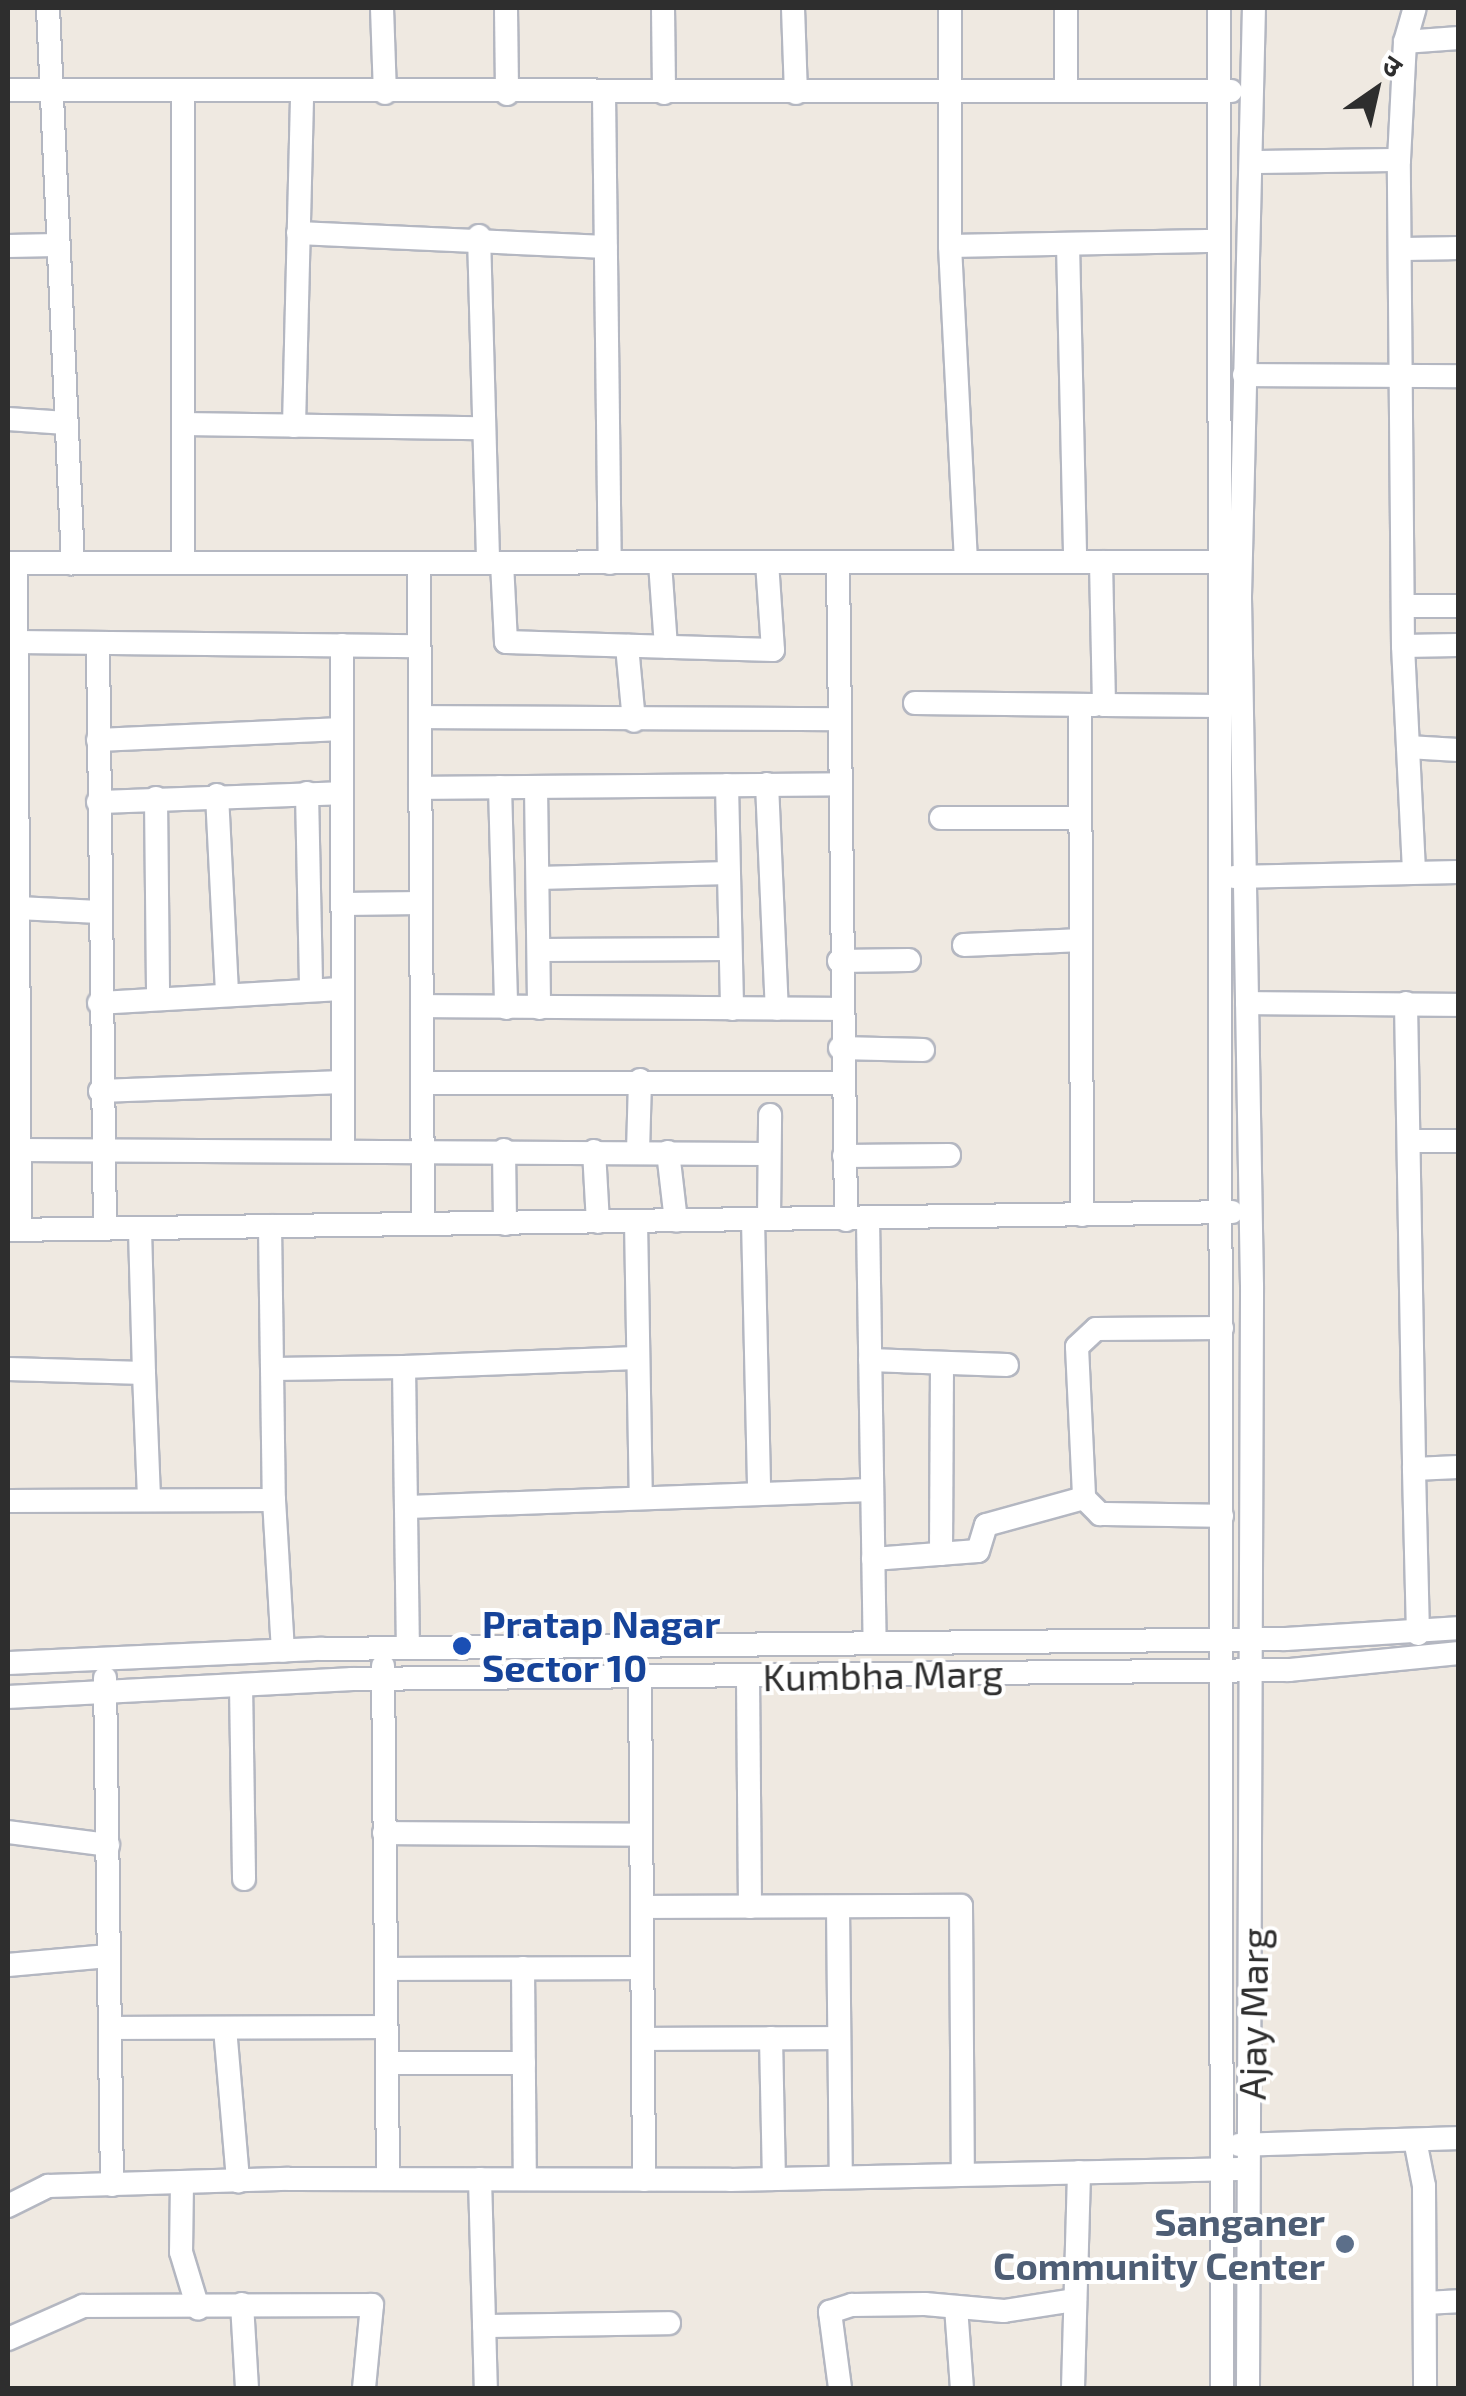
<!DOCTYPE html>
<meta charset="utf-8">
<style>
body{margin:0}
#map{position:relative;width:1466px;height:2396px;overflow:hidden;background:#efe9e1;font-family:"Exo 2","Noto Sans Devanagari",sans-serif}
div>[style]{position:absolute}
.roads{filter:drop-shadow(2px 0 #b4b7c1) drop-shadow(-2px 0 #b4b7c1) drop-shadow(0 2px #b4b7c1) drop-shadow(0 -2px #b4b7c1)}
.minor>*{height:22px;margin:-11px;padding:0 11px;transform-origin:11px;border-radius:11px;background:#fff}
.dots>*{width:28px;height:28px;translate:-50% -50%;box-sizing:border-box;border:5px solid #fff;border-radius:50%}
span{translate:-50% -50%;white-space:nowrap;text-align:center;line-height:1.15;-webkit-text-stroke:8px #fff;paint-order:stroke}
.transit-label{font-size:38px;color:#164399;font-weight:700}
.left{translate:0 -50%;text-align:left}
.street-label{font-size:38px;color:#2e2e2e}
.service-label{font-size:38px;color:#4e5e75;font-weight:700}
.right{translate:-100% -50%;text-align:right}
.frame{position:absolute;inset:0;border:10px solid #2e2e2e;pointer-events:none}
.north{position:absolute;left:1326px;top:40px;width:100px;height:100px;-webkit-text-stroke:8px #fff;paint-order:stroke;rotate:34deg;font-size:28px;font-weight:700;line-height:40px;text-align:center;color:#2e2e2e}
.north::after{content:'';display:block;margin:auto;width:35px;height:45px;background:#2e2e2e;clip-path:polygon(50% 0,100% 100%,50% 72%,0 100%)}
</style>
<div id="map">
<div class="roads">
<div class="minor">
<div style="left:48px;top:8px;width:556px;rotate:87.42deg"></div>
<div style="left:382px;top:8px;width:85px;rotate:88deg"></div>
<div style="left:506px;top:8px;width:86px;rotate:89.3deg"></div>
<div style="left:663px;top:8px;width:85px;rotate:89.3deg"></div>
<div style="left:793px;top:8px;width:85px;rotate:88deg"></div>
<div style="left:950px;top:8px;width:238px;rotate:90deg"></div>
<div style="left:950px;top:246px;width:316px;rotate:87.1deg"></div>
<div style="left:1066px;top:8px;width:82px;rotate:90deg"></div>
<div style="left:1219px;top:8px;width:2380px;rotate:89.93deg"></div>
<div style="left:1405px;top:42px;width:53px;rotate:-4.3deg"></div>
<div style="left:8px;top:90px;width:1223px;rotate:0.05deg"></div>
<div style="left:183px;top:90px;width:473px;rotate:90deg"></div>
<div style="left:604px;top:94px;width:469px;rotate:89.3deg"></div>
<div style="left:1252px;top:162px;width:147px;rotate:-0.8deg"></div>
<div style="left:298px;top:233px;width:308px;rotate:2.6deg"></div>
<div style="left:479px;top:236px;width:327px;rotate:88.4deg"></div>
<div style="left:1068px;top:244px;width:318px;rotate:88.7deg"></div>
<div style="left:8px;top:246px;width:49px;rotate:-1.2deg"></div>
<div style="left:950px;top:246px;width:269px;rotate:-1.1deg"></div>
<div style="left:1403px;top:249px;width:55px;rotate:-1deg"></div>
<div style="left:1244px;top:375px;width:214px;rotate:0.3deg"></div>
<div style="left:8px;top:419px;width:58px;rotate:3.9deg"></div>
<div style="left:183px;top:424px;width:297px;rotate:0.8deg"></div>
<div style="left:294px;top:426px;width:334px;rotate:-88.6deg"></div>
<div style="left:1101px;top:562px;width:143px;rotate:88.8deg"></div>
<div style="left:1104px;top:705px;width:116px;rotate:0.5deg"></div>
<div style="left:8px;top:563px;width:1212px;rotate:-0.05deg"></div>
<div style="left:16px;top:563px;width:667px;rotate:89.66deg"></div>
<div style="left:419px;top:563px;width:661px;rotate:89.65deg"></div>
<div style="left:502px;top:563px;width:79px;rotate:87.1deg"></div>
<div style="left:506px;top:642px;width:267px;rotate:1.7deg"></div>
<div style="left:773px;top:650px;width:87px;rotate:-93.9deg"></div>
<div style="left:660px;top:563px;width:84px;rotate:85.9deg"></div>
<div style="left:838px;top:563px;width:657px;rotate:89.3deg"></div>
<div style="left:1405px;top:606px;width:53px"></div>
<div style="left:16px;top:642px;width:403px;rotate:0.6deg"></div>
<div style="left:98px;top:643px;width:586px;rotate:89.32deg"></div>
<div style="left:342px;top:645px;width:504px;rotate:89.89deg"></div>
<div style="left:627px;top:646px;width:75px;rotate:84.7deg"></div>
<div style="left:1403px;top:646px;width:55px;rotate:-1deg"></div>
<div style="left:915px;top:703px;width:180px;rotate:0.6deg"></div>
<div style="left:1080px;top:706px;width:509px;rotate:89.77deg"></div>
<div style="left:420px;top:717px;width:416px;rotate:0.3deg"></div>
<div style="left:98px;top:740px;width:244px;rotate:-2.6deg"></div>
<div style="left:1408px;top:747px;width:50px;rotate:3.4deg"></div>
<div style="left:767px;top:784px;width:225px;rotate:87.5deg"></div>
<div style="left:727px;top:785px;width:224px;rotate:88.7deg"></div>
<div style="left:500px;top:787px;width:221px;rotate:88.4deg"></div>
<div style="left:536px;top:787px;width:221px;rotate:89.2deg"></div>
<div style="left:420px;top:788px;width:417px;rotate:-0.5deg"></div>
<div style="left:307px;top:793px;width:197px;rotate:88.8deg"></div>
<div style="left:217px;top:795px;width:199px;rotate:87.1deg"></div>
<div style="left:156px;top:798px;width:199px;rotate:89.4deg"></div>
<div style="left:98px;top:802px;width:244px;rotate:-2.1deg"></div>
<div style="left:941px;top:818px;width:139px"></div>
<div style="left:1414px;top:871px;width:225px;rotate:-92.8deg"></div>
<div style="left:1403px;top:646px;width:486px;rotate:-90.5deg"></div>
<div style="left:1399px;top:160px;width:118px;rotate:-87.1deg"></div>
<div style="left:1405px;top:42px;width:35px;rotate:-74deg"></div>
<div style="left:1234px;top:877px;width:224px;rotate:-1.3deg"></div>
<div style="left:539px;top:878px;width:189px;rotate:-1.5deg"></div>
<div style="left:343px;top:904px;width:78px;rotate:-0.7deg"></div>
<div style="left:18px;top:908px;width:81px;rotate:2.8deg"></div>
<div style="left:964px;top:945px;width:117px;rotate:-2.4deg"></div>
<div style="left:540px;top:950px;width:189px;rotate:-0.3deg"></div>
<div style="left:839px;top:961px;width:70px;rotate:-0.8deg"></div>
<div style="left:99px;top:1003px;width:244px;rotate:-3.3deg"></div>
<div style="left:1247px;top:1003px;width:211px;rotate:0.5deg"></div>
<div style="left:1406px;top:1003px;width:466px;rotate:89deg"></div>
<div style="left:422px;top:1006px;width:419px;rotate:0.4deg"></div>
<div style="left:840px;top:1048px;width:83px;rotate:1.4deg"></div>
<div style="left:422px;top:1083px;width:420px"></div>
<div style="left:100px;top:1091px;width:243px;rotate:-2.1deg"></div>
<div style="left:1409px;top:1141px;width:49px"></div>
<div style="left:19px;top:1150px;width:750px;rotate:0.31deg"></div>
<div style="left:504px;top:1150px;width:74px;rotate:89.2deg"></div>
<div style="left:594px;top:1151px;width:71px;rotate:86.8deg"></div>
<div style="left:638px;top:1152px;width:72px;rotate:-88.4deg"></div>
<div style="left:668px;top:1152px;width:69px;rotate:83.4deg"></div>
<div style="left:844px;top:1156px;width:105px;rotate:-0.5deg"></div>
<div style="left:769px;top:1219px;width:104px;rotate:-89.4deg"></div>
<div style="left:868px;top:1219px;width:424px;rotate:89.1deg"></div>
<div style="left:753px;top:1220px;width:273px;rotate:88.7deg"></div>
<div style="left:636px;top:1221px;width:275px;rotate:89deg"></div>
<div style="left:270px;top:1226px;width:274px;rotate:89.2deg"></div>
<div style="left:8px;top:1230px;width:1224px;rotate:-0.84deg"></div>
<div style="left:1222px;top:1328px;width:126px;rotate:179.5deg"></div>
<div style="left:1096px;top:1329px;width:26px;rotate:137deg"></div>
<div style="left:1077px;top:1347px;width:151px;rotate:87.3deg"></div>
<div style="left:1084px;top:1498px;width:23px;rotate:45deg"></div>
<div style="left:1100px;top:1514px;width:122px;rotate:0.9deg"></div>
<div style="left:870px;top:1360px;width:137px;rotate:2.1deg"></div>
<div style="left:404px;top:1367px;width:232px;rotate:-2.2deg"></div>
<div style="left:8px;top:1369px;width:136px;rotate:1.7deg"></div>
<div style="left:144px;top:1373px;width:145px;rotate:-91.6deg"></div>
<div style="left:274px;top:1369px;width:130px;rotate:-0.9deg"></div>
<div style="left:404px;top:1367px;width:280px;rotate:89.2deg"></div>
<div style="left:144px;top:1373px;width:126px;rotate:87.7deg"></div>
<div style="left:8px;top:1501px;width:266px;rotate:-0.2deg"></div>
<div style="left:274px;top:1500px;width:151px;rotate:86.6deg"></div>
<div style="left:408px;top:1507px;width:463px;rotate:-2.1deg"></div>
<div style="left:941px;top:1554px;width:191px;rotate:-89.7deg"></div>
<div style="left:873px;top:1559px;width:105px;rotate:-4.4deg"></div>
<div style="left:978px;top:1551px;width:27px;rotate:-73deg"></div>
<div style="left:986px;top:1525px;width:102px;rotate:-15.4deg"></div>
<div style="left:1418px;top:1634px;width:165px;rotate:-91.4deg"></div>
<div style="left:1414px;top:1469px;width:44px;rotate:-2.6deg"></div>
<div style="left:8px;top:1663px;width:313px;rotate:-2.6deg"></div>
<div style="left:321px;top:1649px;width:964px;rotate:-0.59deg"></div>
<div style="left:1285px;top:1639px;width:173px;rotate:-3.6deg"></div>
<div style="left:383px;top:1666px;width:513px;rotate:89.44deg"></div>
<div style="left:640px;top:1677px;width:503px;rotate:89.54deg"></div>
<div style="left:748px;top:1677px;width:230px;rotate:89.5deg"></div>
<div style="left:105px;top:1678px;width:507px;rotate:89.21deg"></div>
<div style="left:241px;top:1685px;width:194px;rotate:89.1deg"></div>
<div style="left:8px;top:1697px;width:344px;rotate:-3deg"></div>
<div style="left:352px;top:1679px;width:937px;rotate:-0.55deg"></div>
<div style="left:1289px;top:1670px;width:170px;rotate:-5.7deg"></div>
<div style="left:8px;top:1832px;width:101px;rotate:7.4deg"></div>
<div style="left:384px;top:1833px;width:257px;rotate:0.4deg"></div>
<div style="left:642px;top:1907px;width:319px;rotate:-0.2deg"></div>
<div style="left:961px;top:1906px;width:268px;rotate:89.6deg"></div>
<div style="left:838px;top:1907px;width:270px;rotate:89.4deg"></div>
<div style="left:8px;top:1965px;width:101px;rotate:-5.1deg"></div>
<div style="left:523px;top:1968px;width:211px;rotate:89.5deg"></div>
<div style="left:386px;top:1969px;width:256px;rotate:-0.2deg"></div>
<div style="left:110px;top:2028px;width:276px;rotate:-0.2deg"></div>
<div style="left:225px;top:2028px;width:154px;rotate:85.1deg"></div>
<div style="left:771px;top:2038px;width:141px;rotate:88.8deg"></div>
<div style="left:643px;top:2039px;width:196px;rotate:-0.3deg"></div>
<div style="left:387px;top:2063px;width:137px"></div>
<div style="left:1415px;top:2140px;width:47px;rotate:78.9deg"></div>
<div style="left:1424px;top:2186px;width:202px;rotate:89.7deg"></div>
<div style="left:1239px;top:2145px;width:219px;rotate:-1.8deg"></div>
<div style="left:480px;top:2179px;width:209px;rotate:88.4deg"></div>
<div style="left:182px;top:2182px;width:70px;rotate:90.8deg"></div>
<div style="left:181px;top:2252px;width:59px;rotate:73.1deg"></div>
<div style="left:8px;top:2206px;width:45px;rotate:-26.6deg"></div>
<div style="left:48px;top:2186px;width:241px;rotate:-1.7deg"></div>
<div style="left:289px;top:2179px;width:441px;rotate:0.1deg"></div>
<div style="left:730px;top:2180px;width:509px;rotate:-1.24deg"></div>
<div style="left:1425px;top:2303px;width:33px;rotate:-3deg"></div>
<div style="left:242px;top:2304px;width:84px;rotate:86.6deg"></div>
<div style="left:956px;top:2307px;width:81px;rotate:85.8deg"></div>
<div style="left:484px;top:2326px;width:185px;rotate:-0.9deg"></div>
<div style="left:8px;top:2339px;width:82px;rotate:-23.7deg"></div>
<div style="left:83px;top:2306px;width:289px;rotate:-0.2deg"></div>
<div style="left:372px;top:2305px;width:83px;rotate:95.5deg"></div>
<div style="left:840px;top:2388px;width:77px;rotate:-97.5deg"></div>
<div style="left:830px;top:2312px;width:23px;rotate:-18deg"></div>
<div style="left:852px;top:2305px;width:73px;rotate:-0.8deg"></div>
<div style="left:925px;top:2304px;width:79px;rotate:5.1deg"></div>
<div style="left:1004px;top:2311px;width:72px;rotate:-8.8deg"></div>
<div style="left:1073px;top:2388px;width:216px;rotate:-88.4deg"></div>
<div style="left:1248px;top:2388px;width:1102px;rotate:-89.79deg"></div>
<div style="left:1252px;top:1286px;width:690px;rotate:-91deg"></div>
<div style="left:1240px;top:596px;width:588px;rotate:-88.64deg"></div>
</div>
</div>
<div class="dots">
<div style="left:462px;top:1646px;background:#1a4fb4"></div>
<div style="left:1345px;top:2244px;background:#5c6f8a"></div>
</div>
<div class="transit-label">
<span class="left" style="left:482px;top:1646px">Pratap Nagar<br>Sector 10</span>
</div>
<div class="street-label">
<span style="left:883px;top:1675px;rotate:-1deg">Kumbha Marg</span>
<span style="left:1253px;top:2014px;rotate:-89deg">Ajay Marg</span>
</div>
<div class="service-label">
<span class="right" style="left:1325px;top:2244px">Sanganer<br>Community Center</span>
</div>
<div class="frame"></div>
<div class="north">उ</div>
</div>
